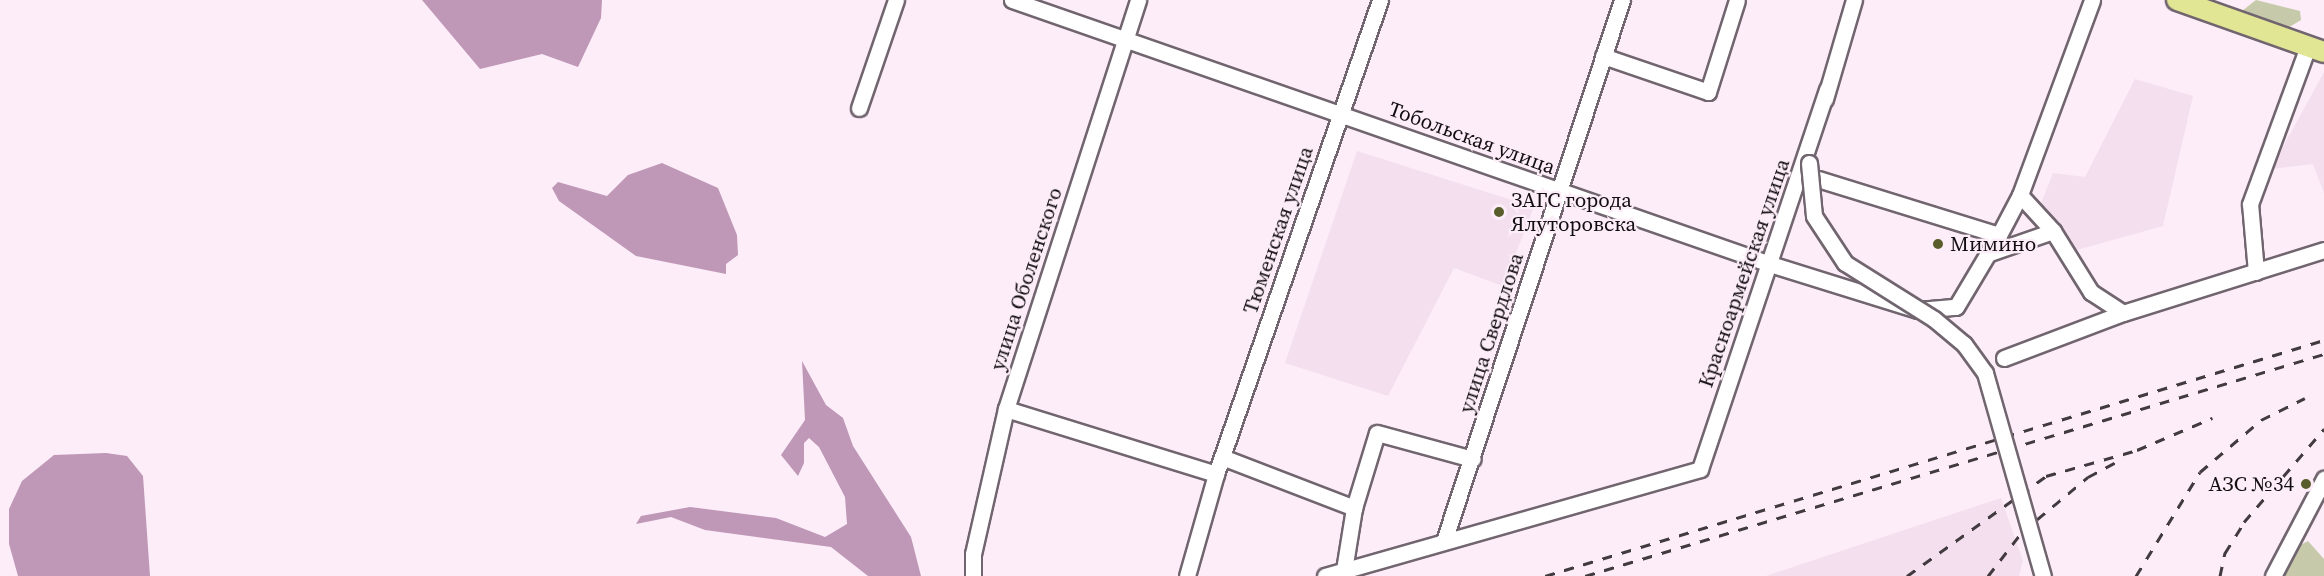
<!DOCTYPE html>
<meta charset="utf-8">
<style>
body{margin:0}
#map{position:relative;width:2324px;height:576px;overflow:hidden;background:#fcedf8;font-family:"Source Serif 4",serif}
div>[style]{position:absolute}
.built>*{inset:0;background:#f4dfef}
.green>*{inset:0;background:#c6caaa}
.water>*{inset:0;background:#bf97b7}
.roads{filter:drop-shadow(2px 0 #71656f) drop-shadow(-2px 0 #71656f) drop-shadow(0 2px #71656f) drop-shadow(0 -2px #71656f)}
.minor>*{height:15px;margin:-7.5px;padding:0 7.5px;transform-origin:7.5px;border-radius:7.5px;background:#fff}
.major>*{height:20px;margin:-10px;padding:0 10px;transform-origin:10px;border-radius:10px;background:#e1e695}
.rail>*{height:3px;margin-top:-1.5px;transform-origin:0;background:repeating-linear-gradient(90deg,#413a3f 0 10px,transparent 0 20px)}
.bridges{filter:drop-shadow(2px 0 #71656f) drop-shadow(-2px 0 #71656f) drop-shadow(0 2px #71656f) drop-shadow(0 -2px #71656f)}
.minor-bridge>*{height:15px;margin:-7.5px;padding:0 7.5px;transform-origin:7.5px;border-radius:7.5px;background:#fff}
.dots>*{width:16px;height:16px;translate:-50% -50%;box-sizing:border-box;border:3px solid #fcedf8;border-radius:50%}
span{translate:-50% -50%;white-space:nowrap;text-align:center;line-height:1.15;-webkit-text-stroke:4.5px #fcedf8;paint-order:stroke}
.street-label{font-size:21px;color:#120d11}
.poi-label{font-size:21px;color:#120d11}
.left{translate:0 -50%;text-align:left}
.right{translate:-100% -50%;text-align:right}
</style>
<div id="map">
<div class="built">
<div style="clip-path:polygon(2324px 72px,2324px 193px,2313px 164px,2271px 169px)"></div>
<div style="clip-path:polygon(2135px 79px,2193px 96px,2163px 226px,2077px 250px,2038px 211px,2053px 173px,2085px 177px)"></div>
<div style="clip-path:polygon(1357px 151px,1534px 207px,1503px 286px,1454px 268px,1388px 396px,1285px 363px)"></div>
<div style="clip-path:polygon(2001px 498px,2023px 561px,2019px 576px,1766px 576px)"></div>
</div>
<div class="green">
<div style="clip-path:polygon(2256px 0,2300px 11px,2301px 20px,2286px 29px,2242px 11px)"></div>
<div style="clip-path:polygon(2308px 541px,2324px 559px,2324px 576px,2283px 576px,2297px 547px)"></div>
</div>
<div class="water">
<div style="clip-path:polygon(422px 0,602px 0,601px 18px,578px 67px,542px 54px,480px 69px)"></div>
<div style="clip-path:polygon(662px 163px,718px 188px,737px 235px,738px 255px,726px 264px,726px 274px,636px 256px,559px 201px,552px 188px,558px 182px,607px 196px,628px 175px)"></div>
<div style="clip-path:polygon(802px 361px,826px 405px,843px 418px,853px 446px,911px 537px,921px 576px,868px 576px,831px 547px,705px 530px,671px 517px,636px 524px,641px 516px,690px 507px,776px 518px,825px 537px,847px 524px,845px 497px,819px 447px,809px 438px,804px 443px,804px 463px,798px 476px,781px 455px,805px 420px)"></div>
<div style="clip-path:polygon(106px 453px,127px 456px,143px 476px,150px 576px,18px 576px,9px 544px,9px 509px,22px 481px,54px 455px)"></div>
</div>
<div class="roads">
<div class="minor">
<div style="left:1012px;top:0;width:803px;rotate:19.2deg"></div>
<div style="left:1770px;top:264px;width:155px;rotate:17.3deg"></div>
<div style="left:1918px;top:310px;width:38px;rotate:-5deg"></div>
<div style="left:1956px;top:307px;width:84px;rotate:-59.2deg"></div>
<div style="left:1999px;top:235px;width:45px;rotate:-62.3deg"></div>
<div style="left:2020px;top:195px;width:208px;rotate:-69.7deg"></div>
<div style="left:1603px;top:56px;width:111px;rotate:18.9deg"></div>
<div style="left:1708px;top:92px;width:96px;rotate:-72.5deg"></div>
<div style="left:1825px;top:99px;width:103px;rotate:-73.7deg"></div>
<div style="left:859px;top:108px;width:114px;rotate:-71.1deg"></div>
<div style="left:1818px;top:179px;width:189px;rotate:17.2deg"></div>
<div style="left:2020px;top:195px;width:49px;rotate:47.5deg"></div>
<div style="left:2053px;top:231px;width:72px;rotate:58.1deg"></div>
<div style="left:2091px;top:292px;width:38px;rotate:33deg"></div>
<div style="left:2123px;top:313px;width:211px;rotate:-17.4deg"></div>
<div style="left:1987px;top:254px;width:70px;rotate:-19.2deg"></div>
<div style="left:2256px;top:272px;width:68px;rotate:-95deg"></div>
<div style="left:2250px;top:204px;width:168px;rotate:-69.8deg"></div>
<div style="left:2004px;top:358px;width:127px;rotate:-20.7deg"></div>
<div style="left:1006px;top:409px;width:220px;rotate:17.2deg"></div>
<div style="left:1222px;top:457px;width:142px;rotate:21.1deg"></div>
<div style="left:1444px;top:541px;width:570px;rotate:-71.79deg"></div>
<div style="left:1344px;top:570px;width:63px;rotate:-80.8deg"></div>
<div style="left:1354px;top:508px;width:78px;rotate:-73deg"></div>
<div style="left:1377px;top:433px;width:99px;rotate:15.2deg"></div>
<div style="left:973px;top:576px;width:22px;rotate:-90deg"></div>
<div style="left:973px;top:554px;width:149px;rotate:-77.2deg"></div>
<div style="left:1006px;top:409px;width:430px;rotate:-72.1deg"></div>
<div style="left:1187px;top:576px;width:106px;rotate:-74.1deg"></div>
<div style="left:1216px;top:474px;width:502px;rotate:-70.91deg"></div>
<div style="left:1325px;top:576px;width:390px;rotate:-15.9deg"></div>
<div style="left:1700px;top:469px;width:400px;rotate:-71.5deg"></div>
<div style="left:2273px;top:576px;width:110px;rotate:-62.3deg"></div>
</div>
<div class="major">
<div style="left:2177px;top:0;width:156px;rotate:19.5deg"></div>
</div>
</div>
<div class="rail">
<div style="left:1545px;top:576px;width:814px;rotate:-16.85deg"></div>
<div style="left:1585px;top:576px;width:772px;rotate:-16.72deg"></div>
<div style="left:1907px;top:576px;width:171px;rotate:-35.7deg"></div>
<div style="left:2046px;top:476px;width:95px;rotate:-15.9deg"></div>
<div style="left:2137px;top:450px;width:82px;rotate:-23.1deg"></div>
<div style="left:1988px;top:576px;width:56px;rotate:-52.3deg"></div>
<div style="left:2022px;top:532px;width:86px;rotate:-39.8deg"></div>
<div style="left:2088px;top:477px;width:38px;rotate:-28deg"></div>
<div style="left:2136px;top:576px;width:122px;rotate:-58.4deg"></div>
<div style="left:2200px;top:472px;width:80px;rotate:-40.4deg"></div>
<div style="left:2261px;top:420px;width:49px;rotate:-26.6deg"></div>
<div style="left:2220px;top:576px;width:24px;rotate:-78deg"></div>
<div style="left:2225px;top:553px;width:36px;rotate:-58deg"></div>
<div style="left:2244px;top:522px;width:123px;rotate:-49.3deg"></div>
</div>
<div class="bridges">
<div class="minor-bridge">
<div style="left:1809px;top:163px;width:53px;rotate:84.6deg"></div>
<div style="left:1814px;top:216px;width:56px;rotate:56.6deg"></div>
<div style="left:1845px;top:263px;width:105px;rotate:32.2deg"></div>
<div style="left:1934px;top:319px;width:39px;rotate:40deg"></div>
<div style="left:1964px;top:344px;width:36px;rotate:54deg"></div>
<div style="left:1985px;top:373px;width:211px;rotate:74.1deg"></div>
</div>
</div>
<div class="dots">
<div style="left:1499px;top:212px;background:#595d2b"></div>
<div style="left:1938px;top:244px;background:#595d2b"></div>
<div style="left:2306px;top:484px;background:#595d2b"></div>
</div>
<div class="street-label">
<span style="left:1472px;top:138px;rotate:20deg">Тобольская улица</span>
<span style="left:1278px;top:230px;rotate:-71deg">Тюменская улица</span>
<span style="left:1744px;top:273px;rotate:-71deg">Красноармейская улица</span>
<span style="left:1026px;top:279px;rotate:-72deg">улица Оболенского</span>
<span style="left:1491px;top:333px;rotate:-72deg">улица Свердлова</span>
</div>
<div class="poi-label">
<span class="left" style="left:1511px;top:212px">ЗАГС города<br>Ялуторовска</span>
<span class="left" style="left:1950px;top:244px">Мимино</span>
<span class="right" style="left:2294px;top:484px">АЗС №34</span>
</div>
</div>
